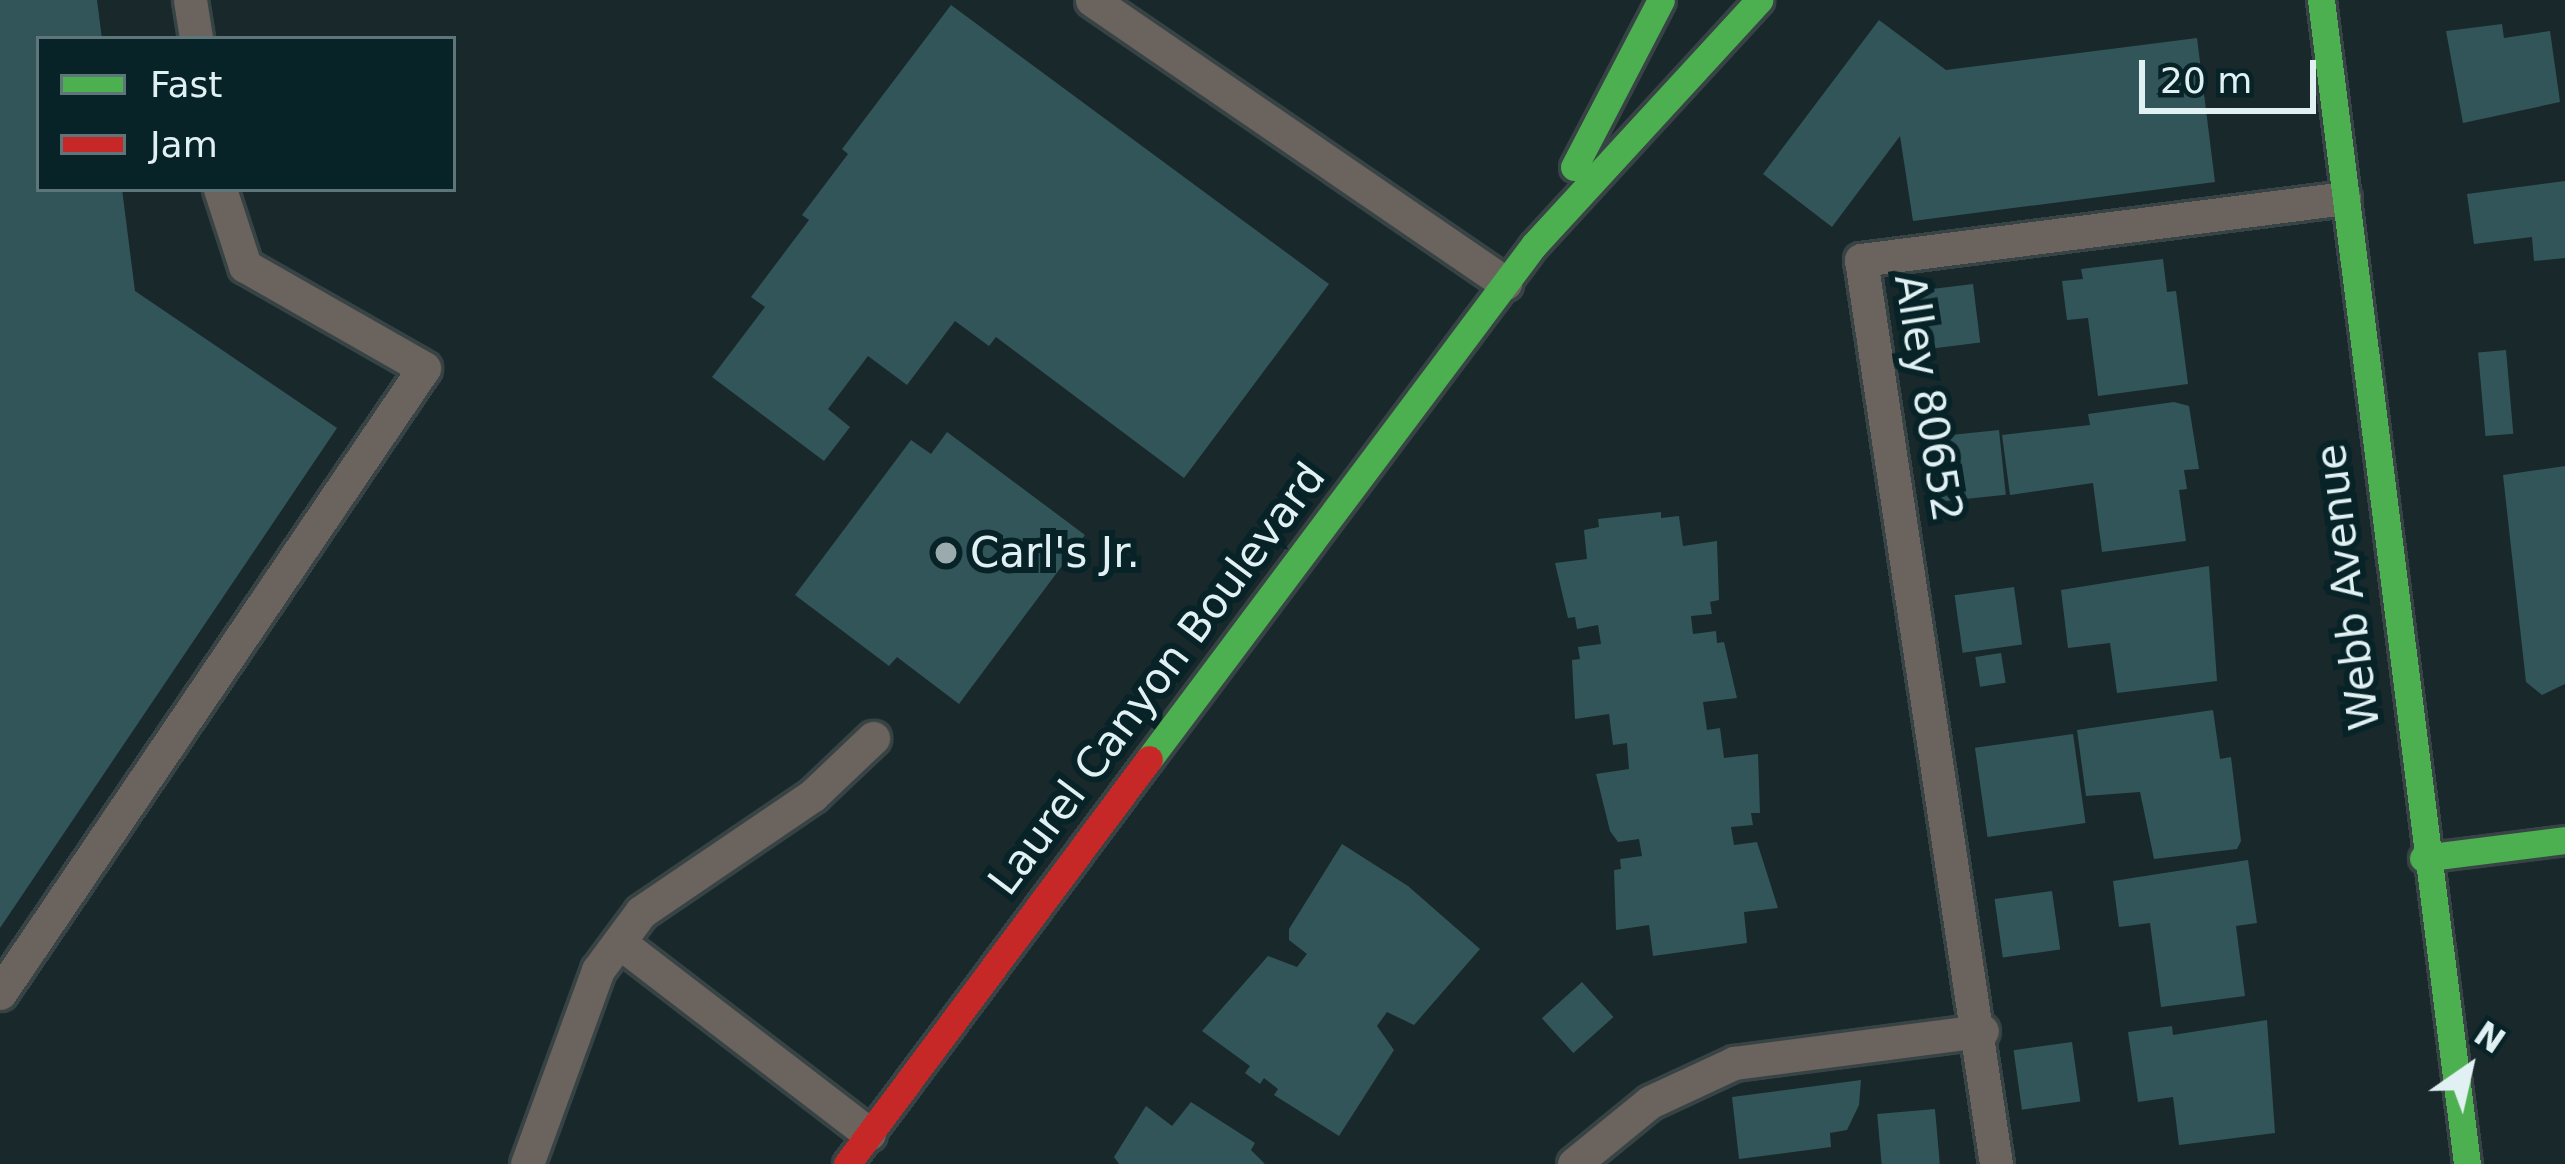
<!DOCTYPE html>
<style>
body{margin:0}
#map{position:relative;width:2565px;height:1164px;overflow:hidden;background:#19282a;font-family:"DejaVu Sans",sans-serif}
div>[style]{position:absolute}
.building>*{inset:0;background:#325559;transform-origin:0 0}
.roads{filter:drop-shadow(3px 0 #374344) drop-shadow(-3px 0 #374344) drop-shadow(0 3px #374344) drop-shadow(0 -3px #374344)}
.lane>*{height:33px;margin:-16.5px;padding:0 16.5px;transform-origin:16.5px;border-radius:16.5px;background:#6b635e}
.fast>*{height:27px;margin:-13.5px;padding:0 13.5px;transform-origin:13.5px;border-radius:13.5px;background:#4caf50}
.jam>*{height:27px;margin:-13.5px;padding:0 13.5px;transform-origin:13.5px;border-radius:13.5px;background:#c62828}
.dots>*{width:33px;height:33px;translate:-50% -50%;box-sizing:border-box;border:6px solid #072327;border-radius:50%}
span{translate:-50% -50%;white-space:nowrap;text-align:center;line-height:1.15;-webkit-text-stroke:12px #072327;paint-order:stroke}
.street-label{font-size:42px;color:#e1f1f3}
.poi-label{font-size:42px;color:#e1f1f3}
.left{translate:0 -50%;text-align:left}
.legend{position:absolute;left:36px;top:36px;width:420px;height:156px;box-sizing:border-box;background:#072327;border:3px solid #5e7579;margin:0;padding:15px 21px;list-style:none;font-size:36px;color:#e1f1f3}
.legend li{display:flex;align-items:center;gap:24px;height:60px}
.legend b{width:60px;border:3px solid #5e7579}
.north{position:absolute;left:2409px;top:1008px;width:120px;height:120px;-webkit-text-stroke:9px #072327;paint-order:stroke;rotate:34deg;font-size:33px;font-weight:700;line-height:48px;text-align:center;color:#e1f1f3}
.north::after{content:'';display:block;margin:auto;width:42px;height:54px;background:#e1f1f3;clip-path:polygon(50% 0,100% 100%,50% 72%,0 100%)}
.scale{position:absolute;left:2139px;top:60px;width:177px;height:54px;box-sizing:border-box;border:6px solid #e1f1f3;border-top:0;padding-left:15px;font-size:36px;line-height:42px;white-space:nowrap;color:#e1f1f3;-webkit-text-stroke:9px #072327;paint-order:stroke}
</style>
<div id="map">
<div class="building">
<div style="clip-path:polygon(0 0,97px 0,102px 39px,39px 39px,39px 189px,122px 189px,135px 291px,337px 428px,0 928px)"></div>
<div style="clip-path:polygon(951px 5px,1329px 284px,1184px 478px,996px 337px,989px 346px,955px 321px,907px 385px,868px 356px,828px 409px,850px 427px,824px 461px,712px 377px,765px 307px,751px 297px,809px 220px,802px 215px,848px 154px,842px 149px)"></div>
<div style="clip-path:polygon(1879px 20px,1946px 70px,2197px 38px,2215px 182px,1913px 221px,1900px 136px,1832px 227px,1763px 174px)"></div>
<div style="clip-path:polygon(2502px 24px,2504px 38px,2550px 31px,2560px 102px,2463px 123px,2446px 31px)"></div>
<div style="clip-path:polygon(2565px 181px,2565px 258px,2534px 261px,2532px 237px,2474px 244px,2467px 194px)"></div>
<div style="clip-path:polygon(2163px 259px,2167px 292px,2176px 291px,2188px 384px,2098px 396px,2088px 318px,2067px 320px,2062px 281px,2083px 279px,2081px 269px)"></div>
<div style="left:1973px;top:284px;width:59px;height:58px;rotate:83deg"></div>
<div style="left:2506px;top:350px;width:84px;height:28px;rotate:85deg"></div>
<div style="clip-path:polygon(2174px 402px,2189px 406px,2199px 469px,2184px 470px,2187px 489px,2179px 490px,2186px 541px,2102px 552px,2093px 483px,2010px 495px,2002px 435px,2090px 425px,2088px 414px)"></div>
<div style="left:1999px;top:430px;width:65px;height:65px;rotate:84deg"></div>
<div style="clip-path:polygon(947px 432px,1085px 535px,959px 704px,897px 657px,889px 666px,795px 595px,911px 440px,931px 454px)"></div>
<div style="clip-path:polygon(2565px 466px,2565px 684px,2542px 695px,2526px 682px,2503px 475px)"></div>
<div style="clip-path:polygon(1661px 512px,1661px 518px,1679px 516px,1683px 546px,1717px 541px,1719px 600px,1710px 602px,1712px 614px,1691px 616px,1693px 634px,1716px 631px,1717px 643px,1724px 642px,1737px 698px,1703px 702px,1707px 730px,1720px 728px,1724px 758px,1758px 754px,1760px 813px,1751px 813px,1753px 825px,1731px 827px,1734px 845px,1757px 842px,1778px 908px,1744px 912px,1747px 943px,1653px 956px,1649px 925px,1616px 930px,1614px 870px,1621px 869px,1620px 859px,1642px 856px,1639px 839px,1618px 842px,1610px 831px,1596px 774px,1629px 769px,1627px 743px,1613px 745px,1609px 714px,1575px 719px,1572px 660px,1580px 659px,1578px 647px,1601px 644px,1598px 625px,1577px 629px,1575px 617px,1568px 618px,1555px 563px,1587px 559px,1584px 530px,1599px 527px,1598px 519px)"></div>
<div style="clip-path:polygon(2209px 566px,2217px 681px,2117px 693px,2110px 643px,2068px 648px,2061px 590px)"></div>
<div style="left:2014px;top:587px;width:58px;height:60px;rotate:82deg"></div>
<div style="left:2001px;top:653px;width:30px;height:26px;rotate:81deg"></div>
<div style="clip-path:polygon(2213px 710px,2220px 759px,2231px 757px,2241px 841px,2237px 849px,2154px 859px,2140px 792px,2086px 796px,2077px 730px)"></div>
<div style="left:2073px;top:734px;width:90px;height:99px;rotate:82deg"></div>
<div style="clip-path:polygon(1342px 844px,1408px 886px,1480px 949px,1414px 1025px,1387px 1012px,1377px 1026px,1394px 1050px,1339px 1136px,1274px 1095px,1278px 1089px,1264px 1078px,1260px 1084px,1245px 1073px,1250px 1066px,1202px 1031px,1268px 956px,1297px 967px,1307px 954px,1289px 940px,1289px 929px)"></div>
<div style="clip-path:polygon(2248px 860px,2257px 923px,2236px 926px,2245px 996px,2161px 1007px,2150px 923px,2119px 927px,2113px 881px)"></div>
<div style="left:2052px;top:891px;width:59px;height:58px;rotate:82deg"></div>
<div style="left:1582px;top:982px;width:47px;height:54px;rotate:48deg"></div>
<div style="clip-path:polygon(2267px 1020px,2275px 1133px,2179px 1145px,2173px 1097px,2138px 1102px,2128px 1032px,2172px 1026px,2173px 1035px)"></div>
<div style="left:2072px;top:1042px;width:60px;height:59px;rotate:82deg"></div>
<div style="clip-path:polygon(1861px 1080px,1859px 1105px,1847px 1130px,1830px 1133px,1831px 1147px,1739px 1159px,1732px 1097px)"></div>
<div style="clip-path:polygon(1191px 1102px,1255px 1143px,1251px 1150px,1265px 1164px,1119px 1164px,1114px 1157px,1146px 1106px,1172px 1126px)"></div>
<div style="left:1935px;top:1109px;width:55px;height:58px;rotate:85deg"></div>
</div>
<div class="roads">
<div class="lane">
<div style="left:190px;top:0;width:39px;rotate:81deg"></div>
<div style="left:1092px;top:0;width:501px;rotate:34.42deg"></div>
<div style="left:619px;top:942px;width:315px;rotate:37.5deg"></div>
<div style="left:0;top:993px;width:755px;rotate:-55.85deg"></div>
<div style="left:424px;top:368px;width:206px;rotate:-150.3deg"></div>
<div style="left:245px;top:266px;width:81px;rotate:-108deg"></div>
<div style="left:527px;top:1164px;width:207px;rotate:-69.9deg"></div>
<div style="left:598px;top:970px;width:72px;rotate:-53.4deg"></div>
<div style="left:641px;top:912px;width:208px;rotate:-34.2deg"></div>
<div style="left:813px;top:795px;width:83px;rotate:-43.5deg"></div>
<div style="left:1574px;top:1164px;width:98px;rotate:-39.2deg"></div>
<div style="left:1650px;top:1102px;width:93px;rotate:-24.9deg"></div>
<div style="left:1734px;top:1063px;width:250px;rotate:-7.4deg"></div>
<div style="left:1996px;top:1164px;width:914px;rotate:-98.49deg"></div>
<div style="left:1861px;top:260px;width:487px;rotate:-7.3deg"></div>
</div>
<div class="fast">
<div style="left:2321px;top:0;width:1173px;rotate:82.85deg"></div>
<div style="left:1574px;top:167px;width:188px;rotate:-62.5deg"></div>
<div style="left:1149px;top:759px;width:642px;rotate:-53.17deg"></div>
<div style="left:1534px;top:245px;width:333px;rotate:-47.4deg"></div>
<div style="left:2423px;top:858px;width:143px;rotate:-7.2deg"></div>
</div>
<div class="jam">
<div style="left:847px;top:1164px;width:505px;rotate:-53.29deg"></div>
</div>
</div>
<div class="dots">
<div style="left:946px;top:553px;background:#9babad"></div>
</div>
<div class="street-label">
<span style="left:1928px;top:398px;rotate:81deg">Alley 80652</span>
<span style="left:2348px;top:587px;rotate:-97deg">Webb Avenue</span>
<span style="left:1157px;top:679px;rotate:-53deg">Laurel Canyon Boulevard</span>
</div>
<div class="poi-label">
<span class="left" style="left:970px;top:553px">Carl's Jr.</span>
</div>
<ul class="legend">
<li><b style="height:15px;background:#4caf50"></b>Fast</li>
<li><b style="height:15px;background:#c62828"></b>Jam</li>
</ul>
<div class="north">N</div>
<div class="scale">20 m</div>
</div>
